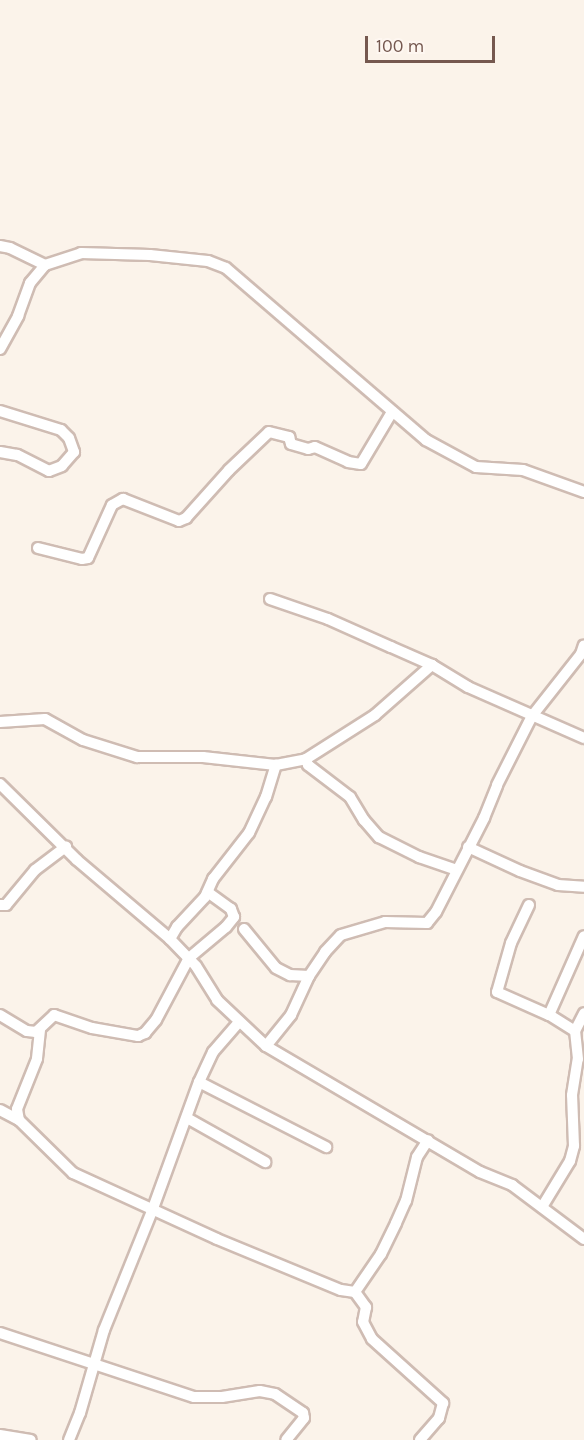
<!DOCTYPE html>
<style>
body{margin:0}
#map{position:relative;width:584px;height:1440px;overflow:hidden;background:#fbf3ea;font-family:Karla,sans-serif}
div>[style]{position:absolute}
.roads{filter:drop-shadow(2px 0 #cfbcb3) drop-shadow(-2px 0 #cfbcb3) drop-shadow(0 2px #cfbcb3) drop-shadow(0 -2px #cfbcb3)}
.minor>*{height:10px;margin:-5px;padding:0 5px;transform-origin:5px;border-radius:5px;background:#fff}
span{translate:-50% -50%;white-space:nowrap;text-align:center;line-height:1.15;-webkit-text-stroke:4.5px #fef7f1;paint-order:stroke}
.scale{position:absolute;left:365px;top:36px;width:130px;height:27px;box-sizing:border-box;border:3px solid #75584f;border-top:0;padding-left:8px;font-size:18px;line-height:21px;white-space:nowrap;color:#75584f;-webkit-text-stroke:4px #fef7f1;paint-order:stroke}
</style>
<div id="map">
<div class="roads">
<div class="minor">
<div style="left:0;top:246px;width:10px;rotate:11deg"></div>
<div style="left:10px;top:248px;width:39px;rotate:26deg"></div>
<div style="left:0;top:349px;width:38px;rotate:-61deg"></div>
<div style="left:18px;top:316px;width:35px;rotate:-70deg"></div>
<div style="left:30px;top:283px;width:23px;rotate:-50deg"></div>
<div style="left:45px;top:265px;width:38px;rotate:-18deg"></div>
<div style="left:81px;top:253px;width:69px;rotate:1.7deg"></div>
<div style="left:150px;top:255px;width:58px;rotate:5.9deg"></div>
<div style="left:208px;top:261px;width:19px;rotate:21deg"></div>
<div style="left:226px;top:268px;width:264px;rotate:40.7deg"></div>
<div style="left:426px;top:440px;width:57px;rotate:28.4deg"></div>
<div style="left:476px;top:467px;width:47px;rotate:3.7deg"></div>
<div style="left:523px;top:470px;width:65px;rotate:19.8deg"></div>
<div style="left:0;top:411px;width:64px;rotate:17.3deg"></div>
<div style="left:61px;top:430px;width:11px;rotate:45deg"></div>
<div style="left:69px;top:438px;width:15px;rotate:70deg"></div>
<div style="left:74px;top:452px;width:18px;rotate:131deg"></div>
<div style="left:62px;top:466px;width:14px;rotate:159deg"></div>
<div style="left:49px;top:471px;width:36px;rotate:-153deg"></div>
<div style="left:17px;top:455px;width:17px;rotate:-170deg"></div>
<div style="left:38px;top:548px;width:45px;rotate:14deg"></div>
<div style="left:82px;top:559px;width:6px;rotate:-9deg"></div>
<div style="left:88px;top:558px;width:58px;rotate:-65.6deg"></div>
<div style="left:112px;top:505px;width:13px;rotate:-29deg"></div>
<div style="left:123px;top:499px;width:60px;rotate:21.4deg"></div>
<div style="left:179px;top:521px;width:8px;rotate:-23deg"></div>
<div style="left:186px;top:518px;width:64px;rotate:-48.1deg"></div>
<div style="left:229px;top:470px;width:55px;rotate:-43.5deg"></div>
<div style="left:269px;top:432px;width:21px;rotate:14deg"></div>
<div style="left:289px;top:437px;width:7px;rotate:74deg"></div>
<div style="left:291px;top:444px;width:18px;rotate:16deg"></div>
<div style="left:308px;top:449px;width:7px;rotate:-16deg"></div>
<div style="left:315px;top:447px;width:36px;rotate:24deg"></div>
<div style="left:348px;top:462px;width:13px;rotate:9deg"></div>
<div style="left:361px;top:464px;width:61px;rotate:-59.2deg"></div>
<div style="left:270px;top:599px;width:61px;rotate:19deg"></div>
<div style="left:328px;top:619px;width:69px;rotate:24deg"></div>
<div style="left:391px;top:647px;width:45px;rotate:23.7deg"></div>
<div style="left:432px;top:665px;width:42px;rotate:31.4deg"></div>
<div style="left:468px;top:687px;width:127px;rotate:23.7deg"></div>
<div style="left:0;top:722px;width:45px;rotate:-3.8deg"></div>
<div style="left:45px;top:719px;width:43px;rotate:28.9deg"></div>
<div style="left:83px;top:740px;width:57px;rotate:17.5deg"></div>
<div style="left:137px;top:757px;width:66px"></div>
<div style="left:203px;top:757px;width:73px;rotate:6.3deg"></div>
<div style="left:276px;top:765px;width:31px;rotate:-11deg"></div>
<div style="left:306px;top:759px;width:6px;rotate:72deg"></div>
<div style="left:308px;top:765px;width:53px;rotate:37.3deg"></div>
<div style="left:350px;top:797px;width:27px;rotate:59deg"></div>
<div style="left:364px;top:820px;width:23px;rotate:49deg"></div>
<div style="left:379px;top:837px;width:45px;rotate:26.6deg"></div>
<div style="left:419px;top:857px;width:40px;rotate:18.9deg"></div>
<div style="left:306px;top:759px;width:82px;rotate:-32.5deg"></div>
<div style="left:375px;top:715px;width:76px;rotate:-41.3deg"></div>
<div style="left:0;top:784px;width:108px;rotate:44.6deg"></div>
<div style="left:77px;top:860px;width:122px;rotate:40.3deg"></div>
<div style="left:170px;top:939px;width:37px;rotate:46deg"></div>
<div style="left:196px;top:966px;width:40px;rotate:58deg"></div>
<div style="left:217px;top:1000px;width:67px;rotate:43.2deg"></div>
<div style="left:266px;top:1046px;width:248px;rotate:30.5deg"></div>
<div style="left:480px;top:1172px;width:35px;rotate:22deg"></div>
<div style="left:512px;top:1185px;width:90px;rotate:36.9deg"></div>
<div style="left:468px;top:847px;width:57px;rotate:24.8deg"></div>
<div style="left:520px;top:871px;width:40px;rotate:20.2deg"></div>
<div style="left:558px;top:885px;width:26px;rotate:4deg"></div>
<div style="left:0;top:905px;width:6px"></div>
<div style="left:6px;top:905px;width:45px;rotate:-50.4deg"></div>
<div style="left:35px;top:870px;width:39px;rotate:-37deg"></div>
<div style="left:529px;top:905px;width:42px;rotate:115.3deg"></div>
<div style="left:511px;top:943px;width:51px;rotate:105.9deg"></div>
<div style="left:497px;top:992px;width:57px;rotate:23.9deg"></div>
<div style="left:244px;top:929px;width:50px;rotate:50.6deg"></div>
<div style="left:276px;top:968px;width:16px;rotate:27deg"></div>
<div style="left:290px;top:975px;width:19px;rotate:3deg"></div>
<div style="left:170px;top:939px;width:14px;rotate:-60deg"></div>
<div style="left:177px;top:927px;width:41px;rotate:-47deg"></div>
<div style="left:205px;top:897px;width:20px;rotate:-66deg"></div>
<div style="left:213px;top:879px;width:58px;rotate:-52deg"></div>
<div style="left:249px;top:833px;width:40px;rotate:-65deg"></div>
<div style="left:266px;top:797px;width:34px;rotate:-73deg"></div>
<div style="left:0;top:1015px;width:31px;rotate:31deg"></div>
<div style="left:27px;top:1031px;width:9px;rotate:6deg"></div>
<div style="left:36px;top:1032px;width:25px;rotate:-43deg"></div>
<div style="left:54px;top:1015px;width:40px;rotate:18.9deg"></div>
<div style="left:92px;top:1028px;width:47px;rotate:9.9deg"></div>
<div style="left:138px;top:1036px;width:8px;rotate:-23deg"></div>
<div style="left:145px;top:1033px;width:17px;rotate:-50deg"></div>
<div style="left:156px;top:1020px;width:70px;rotate:-62deg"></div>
<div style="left:189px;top:958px;width:48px;rotate:-40deg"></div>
<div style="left:226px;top:927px;width:13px;rotate:-51deg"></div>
<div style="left:234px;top:917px;width:9px;rotate:-111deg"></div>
<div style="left:231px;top:909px;width:29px;rotate:-144deg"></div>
<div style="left:40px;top:1030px;width:29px;rotate:96deg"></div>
<div style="left:37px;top:1059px;width:54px;rotate:111.8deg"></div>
<div style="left:17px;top:1109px;width:11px;rotate:80deg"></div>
<div style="left:19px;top:1120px;width:76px;rotate:44.5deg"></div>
<div style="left:73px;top:1173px;width:158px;rotate:24.6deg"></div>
<div style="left:217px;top:1239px;width:134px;rotate:22.4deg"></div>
<div style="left:341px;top:1290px;width:14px;rotate:8deg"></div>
<div style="left:355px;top:1292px;width:19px;rotate:54deg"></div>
<div style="left:366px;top:1307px;width:15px;rotate:101deg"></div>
<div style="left:363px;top:1322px;width:19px;rotate:62deg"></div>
<div style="left:372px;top:1339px;width:96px;rotate:42deg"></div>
<div style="left:443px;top:1403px;width:16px;rotate:105deg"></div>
<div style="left:439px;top:1418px;width:29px;rotate:131deg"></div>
<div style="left:575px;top:1031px;width:20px;rotate:-63deg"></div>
<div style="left:266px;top:1046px;width:40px;rotate:-51deg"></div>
<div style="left:291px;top:1015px;width:43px;rotate:-65.2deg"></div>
<div style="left:309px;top:976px;width:29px;rotate:-56deg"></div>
<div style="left:325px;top:952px;width:23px;rotate:-47deg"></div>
<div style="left:341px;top:935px;width:46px;rotate:-16.5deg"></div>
<div style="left:385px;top:922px;width:42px;rotate:1.4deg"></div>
<div style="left:427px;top:923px;width:14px;rotate:-51deg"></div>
<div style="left:436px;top:912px;width:106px;rotate:-62.9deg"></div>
<div style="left:484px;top:818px;width:35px;rotate:-68deg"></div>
<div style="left:497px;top:785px;width:77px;rotate:-63.1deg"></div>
<div style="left:532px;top:716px;width:79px;rotate:-51.7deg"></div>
<div style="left:581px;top:654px;width:9px;rotate:-72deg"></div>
<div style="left:199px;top:1082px;width:143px;rotate:27.1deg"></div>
<div style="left:0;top:1110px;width:21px;rotate:28deg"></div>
<div style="left:187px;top:1118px;width:90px;rotate:29.4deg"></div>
<div style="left:542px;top:1207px;width:54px;rotate:-58.7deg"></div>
<div style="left:570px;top:1161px;width:16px;rotate:-75deg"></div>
<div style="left:574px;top:1146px;width:51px;rotate:-92.2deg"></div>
<div style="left:572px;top:1095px;width:36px;rotate:-81deg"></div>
<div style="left:578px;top:1059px;width:28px;rotate:-96deg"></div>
<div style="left:575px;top:1031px;width:31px;rotate:-148deg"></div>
<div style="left:549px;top:1015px;width:86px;rotate:-66.1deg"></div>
<div style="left:355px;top:1292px;width:46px;rotate:-55.6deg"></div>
<div style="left:381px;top:1254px;width:34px;rotate:-64deg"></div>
<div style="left:396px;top:1223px;width:24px;rotate:-66deg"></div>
<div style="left:406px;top:1201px;width:45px;rotate:-76deg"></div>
<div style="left:417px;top:1157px;width:20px;rotate:-57deg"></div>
<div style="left:0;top:1333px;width:204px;rotate:18.3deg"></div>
<div style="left:194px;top:1397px;width:28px"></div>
<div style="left:222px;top:1397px;width:38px;rotate:-9deg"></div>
<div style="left:260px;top:1391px;width:15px;rotate:11deg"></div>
<div style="left:275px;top:1394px;width:34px;rotate:34deg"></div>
<div style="left:303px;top:1413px;width:5px;rotate:79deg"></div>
<div style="left:304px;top:1418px;width:28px;rotate:129deg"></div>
<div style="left:0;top:1435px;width:31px;rotate:9deg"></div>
<div style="left:69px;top:1440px;width:29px;rotate:-68deg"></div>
<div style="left:80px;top:1413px;width:86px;rotate:-73.9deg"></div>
<div style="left:104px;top:1330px;width:128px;rotate:-68deg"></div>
<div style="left:152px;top:1211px;width:137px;rotate:-70deg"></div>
<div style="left:199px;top:1082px;width:33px;rotate:-65deg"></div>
<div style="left:213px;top:1052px;width:40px;rotate:-49deg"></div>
</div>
</div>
<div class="scale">100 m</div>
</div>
